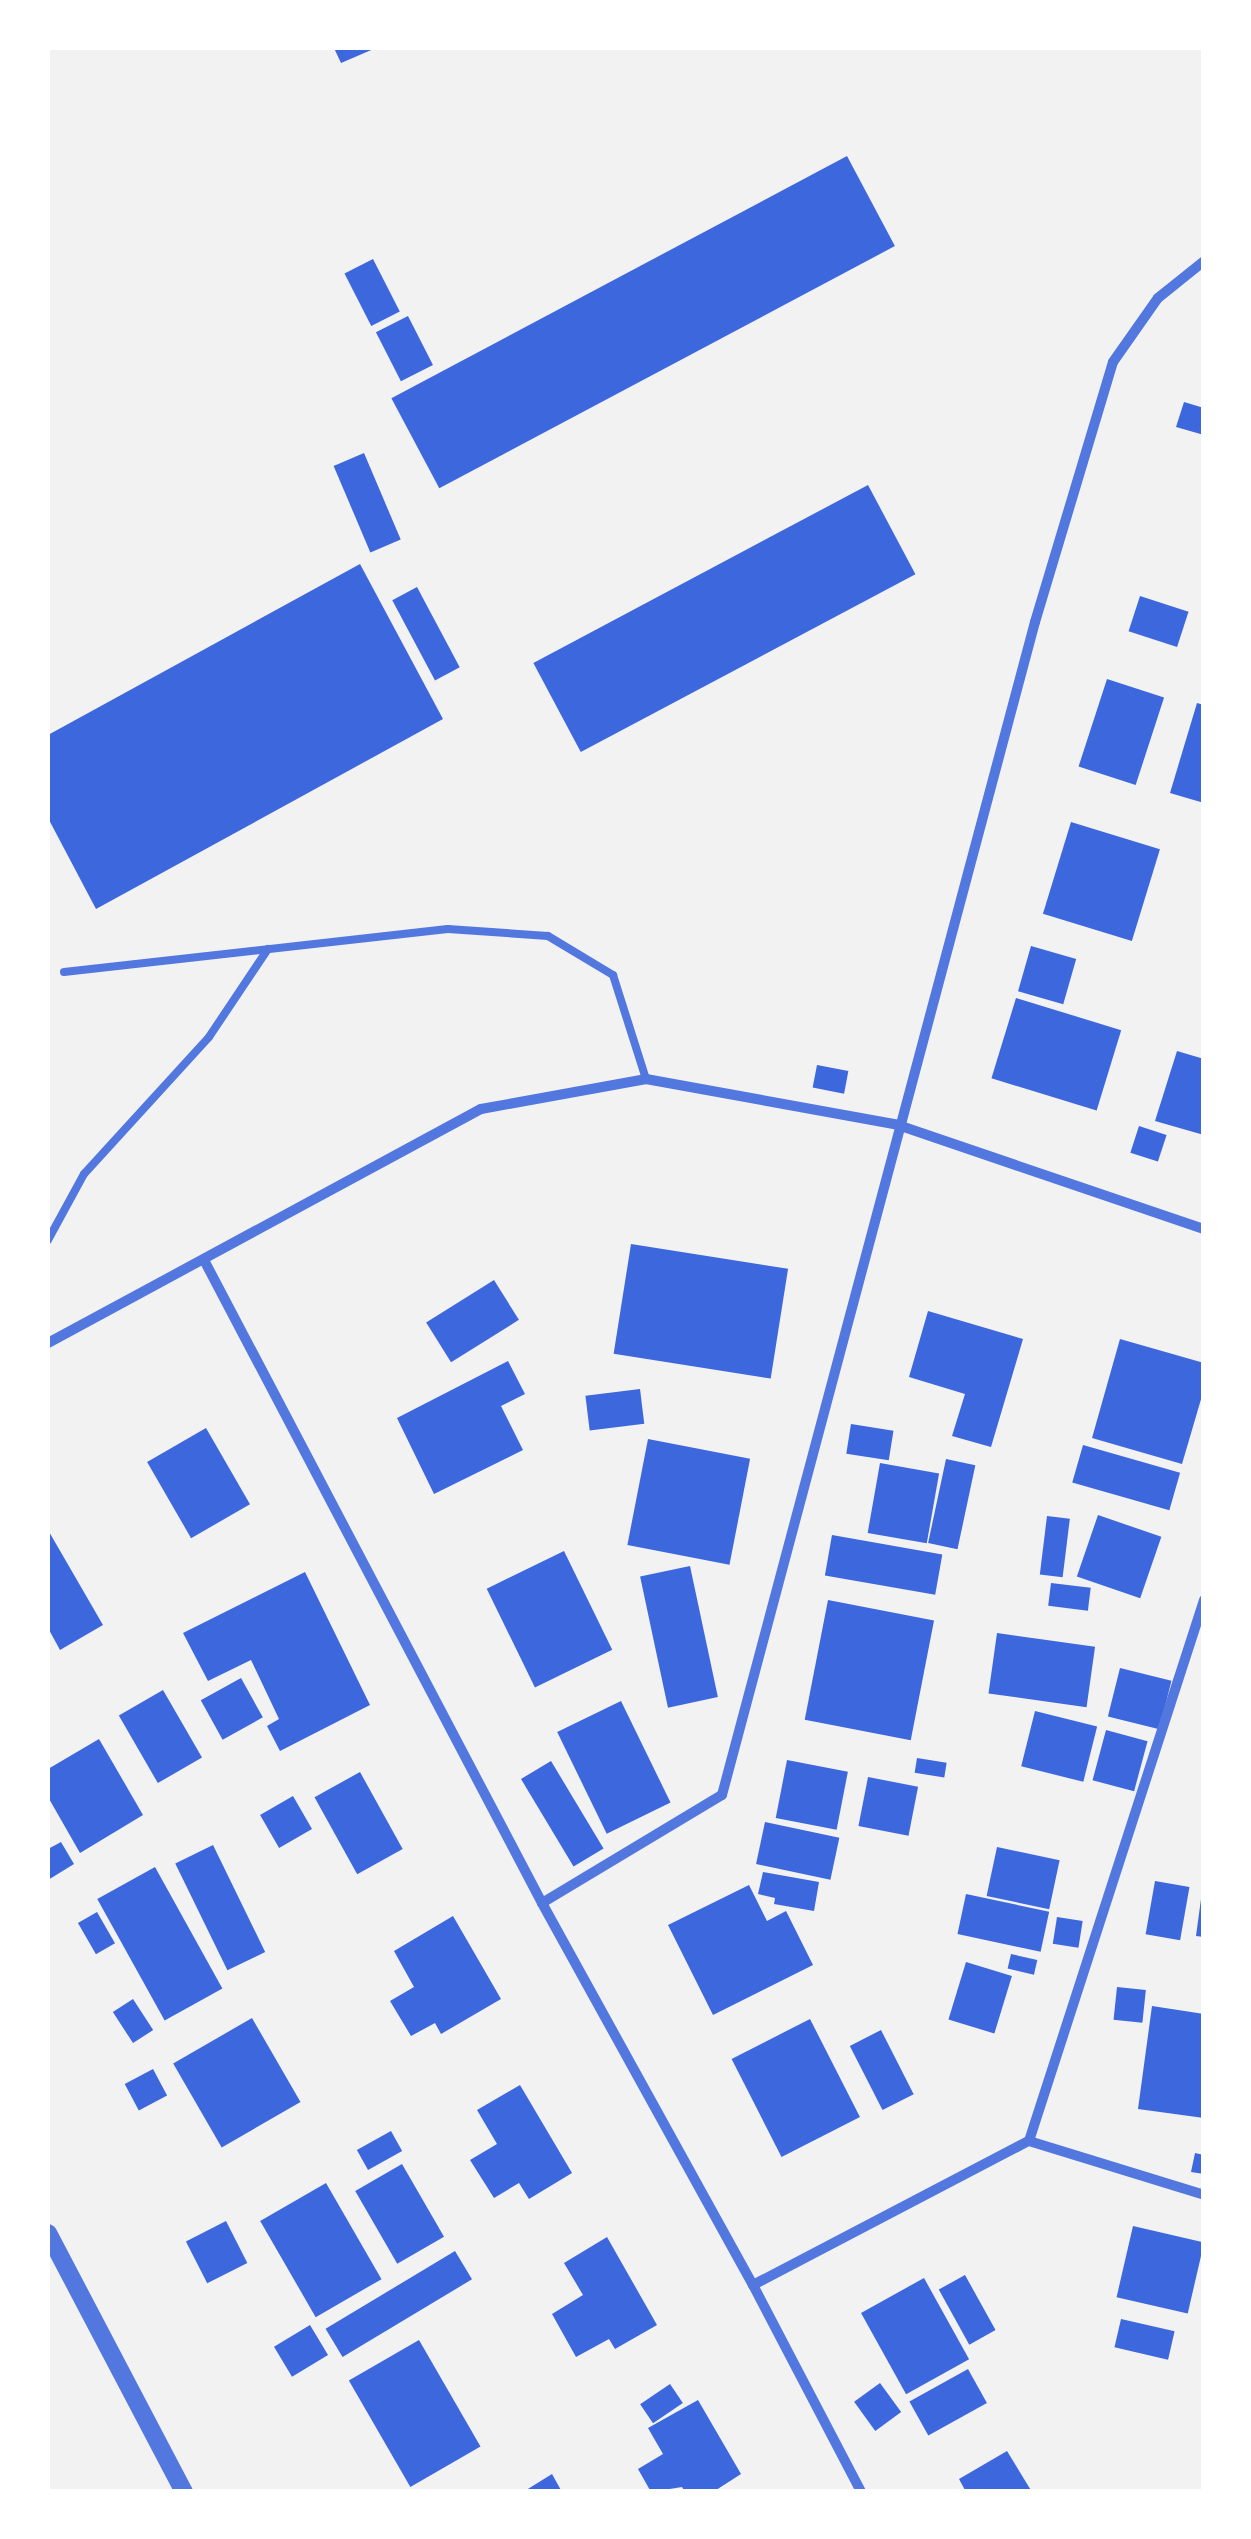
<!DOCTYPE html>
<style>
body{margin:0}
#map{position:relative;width:1251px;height:2539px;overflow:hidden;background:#f2f2f2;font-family:Mulish,sans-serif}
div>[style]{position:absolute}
.building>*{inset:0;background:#3d67dc;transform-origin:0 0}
.service>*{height:8px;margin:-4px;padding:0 4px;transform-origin:4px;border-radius:4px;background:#5277de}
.minor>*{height:10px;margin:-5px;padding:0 5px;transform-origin:5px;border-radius:5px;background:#5277de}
.tertiary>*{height:18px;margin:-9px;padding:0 9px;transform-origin:9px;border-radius:9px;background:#5277de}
span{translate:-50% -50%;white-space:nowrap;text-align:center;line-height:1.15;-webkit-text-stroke:8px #fff;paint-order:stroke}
.frame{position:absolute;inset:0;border:50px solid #fff;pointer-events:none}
</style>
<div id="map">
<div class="building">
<div style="clip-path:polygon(334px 48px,376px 48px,341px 63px)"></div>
<div style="left:847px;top:156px;width:102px;height:516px;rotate:62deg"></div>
<div style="left:373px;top:259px;width:59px;height:32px;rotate:63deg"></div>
<div style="left:408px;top:316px;width:55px;height:36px;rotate:63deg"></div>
<div style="clip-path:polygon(1184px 402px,1204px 408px,1204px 435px,1176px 427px)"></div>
<div style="left:364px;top:453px;width:94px;height:33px;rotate:67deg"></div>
<div style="left:868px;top:485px;width:101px;height:379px;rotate:62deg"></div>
<div style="clip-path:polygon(360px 564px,443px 719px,96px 909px,48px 818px,48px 735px)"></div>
<div style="left:417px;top:587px;width:91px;height:28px;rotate:62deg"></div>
<div style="left:1140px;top:596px;width:51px;height:37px;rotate:18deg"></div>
<div style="left:1107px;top:679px;width:60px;height:92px;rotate:18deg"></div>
<div style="clip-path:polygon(1197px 703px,1204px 705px,1204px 803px,1170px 793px)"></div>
<div style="left:1071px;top:822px;width:93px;height:96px;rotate:17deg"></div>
<div style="left:1031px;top:946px;width:47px;height:47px;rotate:16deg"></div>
<div style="left:1016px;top:998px;width:110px;height:84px;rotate:17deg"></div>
<div style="clip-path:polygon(1177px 1051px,1204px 1059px,1204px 1135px,1155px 1121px)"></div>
<div style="left:817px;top:1065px;width:32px;height:23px;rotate:11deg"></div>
<div style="left:1139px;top:1126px;width:29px;height:28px;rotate:18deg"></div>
<div style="left:631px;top:1244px;width:159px;height:111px;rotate:9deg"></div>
<div style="left:494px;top:1280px;width:47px;height:80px;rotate:58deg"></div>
<div style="clip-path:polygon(928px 1311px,1023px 1339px,991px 1447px,952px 1436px,965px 1394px,909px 1377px)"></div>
<div style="clip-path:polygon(1120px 1339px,1204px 1363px,1204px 1389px,1182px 1464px,1092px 1438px)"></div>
<div style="clip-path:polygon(508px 1361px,525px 1394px,501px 1406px,523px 1450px,434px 1494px,397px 1418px)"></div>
<div style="left:640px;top:1389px;width:35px;height:55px;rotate:83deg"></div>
<div style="left:851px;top:1424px;width:43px;height:30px;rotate:9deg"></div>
<div style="left:206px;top:1428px;width:88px;height:68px;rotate:60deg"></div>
<div style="left:648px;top:1439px;width:104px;height:108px;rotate:11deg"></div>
<div style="left:1083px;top:1445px;width:101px;height:39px;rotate:16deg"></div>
<div style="left:946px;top:1459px;width:30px;height:86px;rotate:12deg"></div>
<div style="left:880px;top:1463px;width:60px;height:71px;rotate:10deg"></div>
<div style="left:1098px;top:1515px;width:67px;height:65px;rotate:19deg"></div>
<div style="left:1047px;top:1516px;width:23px;height:59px;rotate:7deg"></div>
<div style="clip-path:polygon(48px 1530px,103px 1625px,60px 1650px,48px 1628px)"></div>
<div style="left:832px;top:1535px;width:112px;height:41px;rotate:10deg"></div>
<div style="left:564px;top:1551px;width:110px;height:86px;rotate:64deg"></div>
<div style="left:690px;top:1566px;width:134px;height:51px;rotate:78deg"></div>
<div style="clip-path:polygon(305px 1572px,370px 1705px,280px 1751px,267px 1726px,279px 1719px,251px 1660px,208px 1681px,183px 1633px)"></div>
<div style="left:1051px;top:1583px;width:40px;height:23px;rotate:7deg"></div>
<div style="left:828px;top:1600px;width:108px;height:122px;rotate:11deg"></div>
<div style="left:997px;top:1633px;width:99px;height:61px;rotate:8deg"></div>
<div style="left:1120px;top:1668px;width:53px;height:50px;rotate:14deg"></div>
<div style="left:241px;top:1678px;width:45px;height:46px;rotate:61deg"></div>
<div style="left:163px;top:1690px;width:78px;height:51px;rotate:60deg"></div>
<div style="left:621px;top:1701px;width:113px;height:71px;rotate:64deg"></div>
<div style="left:1035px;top:1711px;width:64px;height:57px;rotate:14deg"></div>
<div style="left:1106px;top:1730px;width:43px;height:52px;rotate:15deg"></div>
<div style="clip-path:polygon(99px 1739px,143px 1815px,80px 1853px,48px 1797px,48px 1769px)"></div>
<div style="left:917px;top:1758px;width:30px;height:15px;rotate:9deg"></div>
<div style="left:787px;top:1760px;width:62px;height:59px;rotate:11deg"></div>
<div style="left:551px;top:1761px;width:102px;height:35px;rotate:59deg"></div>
<div style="left:360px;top:1772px;width:88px;height:52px;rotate:61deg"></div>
<div style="left:868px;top:1777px;width:51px;height:50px;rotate:11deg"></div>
<div style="left:293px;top:1796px;width:38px;height:38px;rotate:60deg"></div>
<div style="left:765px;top:1822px;width:76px;height:43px;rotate:12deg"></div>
<div style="clip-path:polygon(61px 1842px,74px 1864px,48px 1880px,48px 1849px)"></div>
<div style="left:213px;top:1845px;width:119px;height:42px;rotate:64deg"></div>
<div style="left:997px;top:1847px;width:64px;height:50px;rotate:12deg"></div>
<div style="left:155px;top:1867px;width:139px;height:66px;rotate:61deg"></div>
<div style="clip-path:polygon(763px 1872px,819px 1882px,814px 1911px,774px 1904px,775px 1898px,758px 1894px)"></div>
<div style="left:1155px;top:1881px;width:35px;height:54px;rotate:10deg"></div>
<div style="clip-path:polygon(749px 1885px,767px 1921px,786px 1911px,813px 1965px,713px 2015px,668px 1925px)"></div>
<div style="left:966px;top:1894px;width:85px;height:41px;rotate:12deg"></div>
<div style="clip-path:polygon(1201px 1899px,1204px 1899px,1204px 1937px,1196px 1936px)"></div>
<div style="left:97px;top:1912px;width:36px;height:22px;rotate:60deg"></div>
<div style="clip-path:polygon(453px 1916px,501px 1999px,441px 2034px,435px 2023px,411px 2036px,390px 2001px,414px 1987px,394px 1951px)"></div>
<div style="left:1057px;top:1917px;width:26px;height:27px;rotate:9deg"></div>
<div style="left:1011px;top:1954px;width:27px;height:15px;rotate:13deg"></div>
<div style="left:966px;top:1962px;width:48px;height:60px;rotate:17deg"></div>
<div style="left:1117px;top:1987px;width:29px;height:33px;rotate:6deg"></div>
<div style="left:133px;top:1999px;width:37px;height:24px;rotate:57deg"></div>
<div style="clip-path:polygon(1152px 2006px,1204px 2014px,1204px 2118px,1138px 2109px)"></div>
<div style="left:252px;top:2018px;width:97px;height:91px;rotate:60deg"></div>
<div style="left:810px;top:2019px;width:110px;height:88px;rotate:63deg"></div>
<div style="left:881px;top:2030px;width:72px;height:35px;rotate:63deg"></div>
<div style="left:153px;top:2069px;width:30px;height:32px;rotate:62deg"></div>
<div style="clip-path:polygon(520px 2085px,572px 2173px,529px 2199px,519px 2183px,494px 2198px,470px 2160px,497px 2144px,477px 2110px)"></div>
<div style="left:391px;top:2131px;width:23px;height:39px;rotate:61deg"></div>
<div style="clip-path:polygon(1195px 2153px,1204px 2155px,1204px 2174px,1191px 2172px)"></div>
<div style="left:402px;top:2164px;width:84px;height:54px;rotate:60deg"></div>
<div style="left:326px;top:2183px;width:111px;height:76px;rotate:60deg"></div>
<div style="left:226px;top:2221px;width:47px;height:45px;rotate:63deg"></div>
<div style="left:1133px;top:2226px;width:73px;height:73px;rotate:13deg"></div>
<div style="clip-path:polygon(607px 2237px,657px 2325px,615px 2349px,609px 2339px,576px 2357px,552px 2314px,583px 2295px,564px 2263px)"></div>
<div style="left:455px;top:2251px;width:33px;height:151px;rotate:59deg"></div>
<div style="left:965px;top:2275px;width:63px;height:30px;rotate:61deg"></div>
<div style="left:924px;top:2278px;width:93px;height:72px;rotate:61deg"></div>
<div style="left:1121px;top:2319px;width:55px;height:29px;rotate:13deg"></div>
<div style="left:310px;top:2325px;width:35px;height:42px;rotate:59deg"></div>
<div style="left:419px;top:2340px;width:123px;height:81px;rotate:60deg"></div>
<div style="left:968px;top:2369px;width:39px;height:67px;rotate:61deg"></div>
<div style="left:880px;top:2383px;width:36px;height:32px;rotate:54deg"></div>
<div style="left:670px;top:2384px;width:23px;height:36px;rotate:56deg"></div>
<div style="clip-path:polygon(698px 2400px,741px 2474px,713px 2492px,685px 2492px,682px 2487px,651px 2492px,638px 2469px,663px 2454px,648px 2428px)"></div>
<div style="clip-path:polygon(1007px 2451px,1032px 2492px,966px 2492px,959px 2479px)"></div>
<div style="clip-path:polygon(552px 2474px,562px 2492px,523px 2492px)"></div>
</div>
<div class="service">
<div style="left:64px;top:972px;width:386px;rotate:-6.4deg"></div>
<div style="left:448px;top:929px;width:100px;rotate:4deg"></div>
<div style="left:548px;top:936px;width:76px;rotate:31deg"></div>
<div style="left:613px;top:975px;width:109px;rotate:72.4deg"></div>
<div style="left:48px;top:1240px;width:75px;rotate:-61.4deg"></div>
<div style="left:84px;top:1174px;width:185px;rotate:-47.6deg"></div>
<div style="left:209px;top:1037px;width:106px;rotate:-56.2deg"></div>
</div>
<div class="minor">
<div style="left:204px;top:1260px;width:726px;rotate:62.27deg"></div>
<div style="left:542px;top:1903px;width:436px;rotate:61.1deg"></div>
<div style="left:753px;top:2285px;width:233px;rotate:62.4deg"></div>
<div style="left:48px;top:1343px;width:492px;rotate:-28.4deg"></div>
<div style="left:481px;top:1109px;width:168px;rotate:-10.3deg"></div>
<div style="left:646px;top:1079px;width:256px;rotate:10.3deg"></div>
<div style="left:898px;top:1125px;width:323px;rotate:18.8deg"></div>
<div style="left:542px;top:1903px;width:210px;rotate:-31deg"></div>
<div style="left:722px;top:1795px;width:1214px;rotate:-75.06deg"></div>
<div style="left:1035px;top:622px;width:271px;rotate:-73.3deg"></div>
<div style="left:1113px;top:362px;width:78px;rotate:-54.9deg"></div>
<div style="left:1158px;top:298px;width:59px;rotate:-38.8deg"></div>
<div style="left:1029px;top:2141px;width:183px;rotate:17.1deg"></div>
<div style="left:753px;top:2285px;width:311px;rotate:-27.6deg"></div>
<div style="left:1029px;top:2141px;width:569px;rotate:-72.07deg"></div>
</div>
<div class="tertiary">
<div style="left:48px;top:2233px;width:293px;rotate:62.3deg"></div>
</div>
<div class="frame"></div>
</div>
